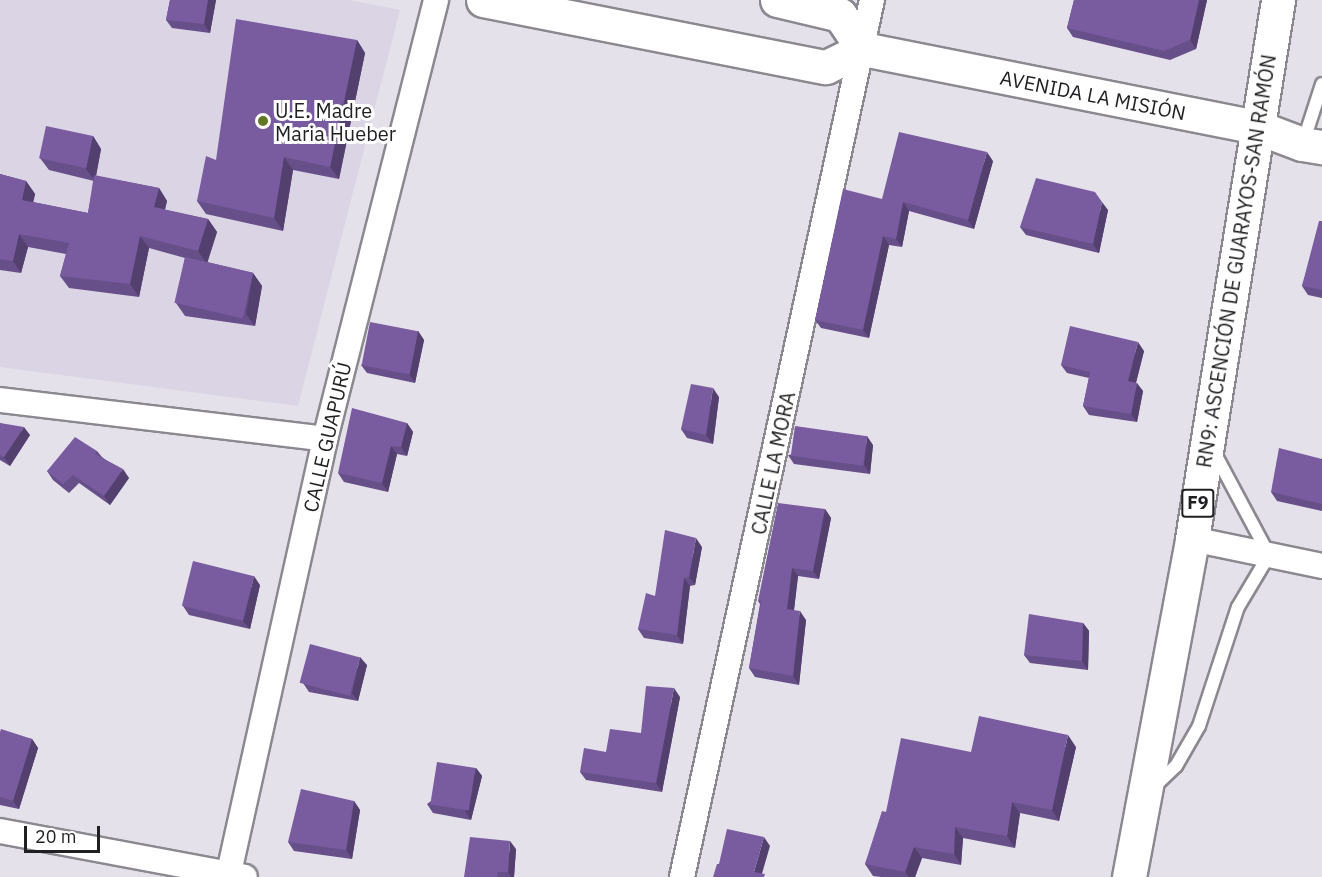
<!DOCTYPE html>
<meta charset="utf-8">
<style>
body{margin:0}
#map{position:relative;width:1322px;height:877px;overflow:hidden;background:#e5e1ea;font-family:"IBM Plex Sans",sans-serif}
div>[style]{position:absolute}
.built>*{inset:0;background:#dad4e4}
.roads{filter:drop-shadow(2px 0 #8b8890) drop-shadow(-2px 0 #8b8890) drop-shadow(0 2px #8b8890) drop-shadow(0 -2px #8b8890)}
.lane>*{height:12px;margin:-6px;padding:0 6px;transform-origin:6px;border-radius:6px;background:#fff}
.street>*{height:24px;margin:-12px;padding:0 12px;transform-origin:12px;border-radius:12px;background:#fff}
.secondary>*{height:33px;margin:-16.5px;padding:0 16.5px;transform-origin:16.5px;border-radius:16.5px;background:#fff}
.highway>*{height:33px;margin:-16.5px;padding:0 16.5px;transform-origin:16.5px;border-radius:16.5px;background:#fff}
.wall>*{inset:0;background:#674f89}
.shaded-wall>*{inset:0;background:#54406f}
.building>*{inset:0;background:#785c9f;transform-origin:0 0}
.dots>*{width:16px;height:16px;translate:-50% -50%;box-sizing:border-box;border:3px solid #fff;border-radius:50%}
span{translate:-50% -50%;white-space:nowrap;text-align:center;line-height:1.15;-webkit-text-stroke:6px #fff;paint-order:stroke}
.shield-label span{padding:2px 4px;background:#fff;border:2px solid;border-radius:4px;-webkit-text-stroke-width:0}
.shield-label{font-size:18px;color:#201f22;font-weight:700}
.street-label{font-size:20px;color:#201f22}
.poi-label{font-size:20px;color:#201f22}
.left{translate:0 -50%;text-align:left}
.scale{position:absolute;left:24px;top:826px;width:76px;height:27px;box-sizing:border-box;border:3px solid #201f22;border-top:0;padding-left:8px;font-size:18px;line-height:21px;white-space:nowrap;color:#201f22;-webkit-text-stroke:4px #fff;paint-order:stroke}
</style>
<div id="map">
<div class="built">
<div style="clip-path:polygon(0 0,349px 0,400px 10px,298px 406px,0 367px)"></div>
</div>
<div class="roads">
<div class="lane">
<div style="left:1303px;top:143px;width:62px;rotate:-72.1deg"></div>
<div style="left:1154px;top:787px;width:30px;rotate:-44deg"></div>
<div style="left:1176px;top:766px;width:46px;rotate:-60.1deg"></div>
<div style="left:1199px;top:726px;width:125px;rotate:-71.9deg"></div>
<div style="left:1238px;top:607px;width:61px;rotate:-59.2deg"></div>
<div style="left:1269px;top:555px;width:117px;rotate:-118.1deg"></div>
</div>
<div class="street">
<div style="left:0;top:400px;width:327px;rotate:6.8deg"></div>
<div style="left:1192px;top:539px;width:133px;rotate:11.7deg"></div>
<div style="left:0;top:831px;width:249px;rotate:10.6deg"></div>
<div style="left:228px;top:877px;width:449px;rotate:-77.5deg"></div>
<div style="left:325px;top:439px;width:453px;rotate:-75.8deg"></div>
<div style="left:682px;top:877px;width:897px;rotate:-77.78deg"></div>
</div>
<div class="secondary">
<div style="left:483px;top:0;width:349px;rotate:11.1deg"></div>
<div style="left:826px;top:67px;width:41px;rotate:-25.9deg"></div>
<div style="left:863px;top:49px;width:402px;rotate:11.2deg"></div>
<div style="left:1257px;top:127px;width:48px;rotate:20.7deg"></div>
<div style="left:1302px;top:144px;width:20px;rotate:9deg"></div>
<div style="left:777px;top:0;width:65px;rotate:13.4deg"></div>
<div style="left:840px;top:15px;width:41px;rotate:55.9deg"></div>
</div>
<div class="highway">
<div style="left:1129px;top:877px;width:344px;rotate:-79.4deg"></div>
<div style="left:1192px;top:539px;width:546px;rotate:-80.93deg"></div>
</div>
</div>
<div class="wall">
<div style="clip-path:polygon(170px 0,216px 0,210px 33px,172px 28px,166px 20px)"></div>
<div style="clip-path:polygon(1074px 0,1207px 0,1196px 49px,1170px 60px,1073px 37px,1067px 28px)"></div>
<div style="clip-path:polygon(357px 40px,365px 53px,339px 179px,293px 170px,283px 231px,206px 214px,197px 201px,216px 160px)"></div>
<div style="clip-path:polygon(93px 136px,101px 149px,96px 176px,159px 188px,167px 201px,165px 210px,208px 219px,217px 232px,207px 262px,253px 273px,262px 286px,255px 326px,185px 316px,176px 303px,185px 258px,149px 248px,139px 297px,69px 288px,60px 276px,66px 254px,28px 247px,21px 273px,0 270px,0 174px,26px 181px,35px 194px,33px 202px,88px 213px,94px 181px,49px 170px,40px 158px)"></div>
<div style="clip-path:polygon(993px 161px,974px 229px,909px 211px,902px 247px,889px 245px,869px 338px,821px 328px,815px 320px,882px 199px)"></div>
<div style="clip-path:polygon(1108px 210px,1099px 253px,1026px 235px,1020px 227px)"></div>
<div style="clip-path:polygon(1322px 221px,1322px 298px,1308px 295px,1302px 286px)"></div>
<div style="clip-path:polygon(418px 331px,424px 340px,415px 383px,367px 373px,361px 365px)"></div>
<div style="clip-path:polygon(1144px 351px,1136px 383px,1143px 391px,1137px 422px,1089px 415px,1083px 406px,1089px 378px,1067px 373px,1061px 365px)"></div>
<div style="clip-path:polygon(719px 397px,713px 444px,687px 438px,681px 429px)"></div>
<div style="clip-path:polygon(0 423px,30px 435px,10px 466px,0 460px)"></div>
<div style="clip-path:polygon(407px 423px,413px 432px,407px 456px,397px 454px,388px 492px,344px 482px,338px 473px)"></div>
<div style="clip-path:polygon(873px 445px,870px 474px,794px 464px,788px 455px)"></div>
<div style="clip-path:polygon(97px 451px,102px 457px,129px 478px,110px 505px,79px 483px,69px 493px,53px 480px,47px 471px)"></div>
<div style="clip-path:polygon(1322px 459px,1322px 511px,1277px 501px,1271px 492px)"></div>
<div style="clip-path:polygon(825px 509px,831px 518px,819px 579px,798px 576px,794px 610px,806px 620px,799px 685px,755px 677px,749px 668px,760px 604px,758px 601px)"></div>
<div style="clip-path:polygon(702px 547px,695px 585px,690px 586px,683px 644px,644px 638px,638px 629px,655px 596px)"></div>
<div style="clip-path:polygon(260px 585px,250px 629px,189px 615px,183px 606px)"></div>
<div style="clip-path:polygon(1083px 623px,1089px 631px,1088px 670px,1030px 663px,1024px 655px)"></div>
<div style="clip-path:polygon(367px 665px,358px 701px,309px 692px,303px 683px)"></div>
<div style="clip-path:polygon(680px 697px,662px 792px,586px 780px,580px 772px,606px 752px,641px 733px)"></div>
<div style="clip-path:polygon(0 732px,32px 739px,38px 748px,19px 809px,0 805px)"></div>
<div style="clip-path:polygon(1076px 747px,1059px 821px,1020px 813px,1015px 848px,963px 838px,961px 865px,922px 858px,915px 877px,881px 877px,873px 876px,865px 864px,886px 812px,971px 752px)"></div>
<div style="clip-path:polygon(476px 768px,482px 776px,471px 820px,433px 813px,427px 804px)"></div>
<div style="clip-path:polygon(354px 801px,360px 810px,352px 859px,294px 851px,288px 842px)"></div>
<div style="clip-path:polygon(516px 849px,514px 877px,464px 877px)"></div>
</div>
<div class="shaded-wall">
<div style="clip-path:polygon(208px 0,216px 0,210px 33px,204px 24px)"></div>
<div style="clip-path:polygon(1199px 0,1207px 0,1196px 49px,1190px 40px)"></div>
<div style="clip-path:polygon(357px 40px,365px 53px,339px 179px,330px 167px)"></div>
<div style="clip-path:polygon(93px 136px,101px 149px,95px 181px,86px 169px)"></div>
<div style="clip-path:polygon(987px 152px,993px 161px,974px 229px,968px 220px)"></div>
<div style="clip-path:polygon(284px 157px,293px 170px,283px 231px,274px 218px)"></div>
<div style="clip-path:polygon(26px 181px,35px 194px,31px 213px,22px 200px)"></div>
<div style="clip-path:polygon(159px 188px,167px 201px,162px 220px,154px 207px)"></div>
<div style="clip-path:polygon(903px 202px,909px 211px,902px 247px,896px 239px)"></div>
<div style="clip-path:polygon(1102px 202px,1108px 210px,1099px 253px,1093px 244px)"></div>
<div style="clip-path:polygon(208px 219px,217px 232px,207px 264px,198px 251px)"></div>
<div style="clip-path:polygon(19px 234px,28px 247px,21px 273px,13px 261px)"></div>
<div style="clip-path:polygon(140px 236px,149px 248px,139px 297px,130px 284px)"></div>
<div style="clip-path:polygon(883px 236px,889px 245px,869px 338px,863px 330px)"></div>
<div style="clip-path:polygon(253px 273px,262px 286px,255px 326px,246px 314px)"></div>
<div style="clip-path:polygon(418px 331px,424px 340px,415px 383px,409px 374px)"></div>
<div style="clip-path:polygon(1138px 342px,1144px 351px,1134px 390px,1128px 381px)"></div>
<div style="clip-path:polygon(1137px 383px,1143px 391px,1137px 422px,1131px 414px)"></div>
<div style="clip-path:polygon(713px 388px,719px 397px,713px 444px,706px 435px)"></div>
<div style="clip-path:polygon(407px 423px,413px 432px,407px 456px,401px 447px)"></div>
<div style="clip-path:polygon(24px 427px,30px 435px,10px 466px,4px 457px)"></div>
<div style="clip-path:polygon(867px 436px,873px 445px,870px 474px,864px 465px)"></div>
<div style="clip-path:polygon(391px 446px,397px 454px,388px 492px,382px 483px)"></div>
<div style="clip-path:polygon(123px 469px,129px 478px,110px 505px,104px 496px)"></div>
<div style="clip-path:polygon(825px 509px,831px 518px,819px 579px,813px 571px)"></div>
<div style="clip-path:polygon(696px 538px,702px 547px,695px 585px,689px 577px)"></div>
<div style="clip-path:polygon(792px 568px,798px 576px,793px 618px,787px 609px)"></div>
<div style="clip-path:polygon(254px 576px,260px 585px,250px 629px,243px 621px)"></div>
<div style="clip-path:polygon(684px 578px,690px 586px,683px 644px,677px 635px)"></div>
<div style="clip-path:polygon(800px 611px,806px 620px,799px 685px,793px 676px)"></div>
<div style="clip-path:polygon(1083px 623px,1089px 631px,1088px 670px,1082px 661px)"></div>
<div style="clip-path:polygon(360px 657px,367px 665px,358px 701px,352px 693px)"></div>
<div style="clip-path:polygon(674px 688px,680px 697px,662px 792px,656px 783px)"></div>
<div style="clip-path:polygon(1068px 735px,1076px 747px,1059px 821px,1052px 810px)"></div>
<div style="clip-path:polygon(32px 739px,38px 748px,19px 809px,13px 801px)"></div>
<div style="clip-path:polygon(476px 768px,482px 776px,471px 820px,465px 811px)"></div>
<div style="clip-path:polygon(354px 801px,360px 810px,352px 859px,346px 850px)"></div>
<div style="clip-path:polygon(1012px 802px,1020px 813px,1015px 848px,1007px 836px)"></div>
<div style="clip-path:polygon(955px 827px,963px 838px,961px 865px,954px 854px)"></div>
<div style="clip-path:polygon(764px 837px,770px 846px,761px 877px,754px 872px)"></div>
<div style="clip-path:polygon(510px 841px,516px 849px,514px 877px,511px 877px,508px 872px)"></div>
<div style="clip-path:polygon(914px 847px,922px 858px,915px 877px,909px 877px,905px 872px)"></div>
</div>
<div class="building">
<div style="clip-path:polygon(170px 0,208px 0,204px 24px,166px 20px)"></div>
<div style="clip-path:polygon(1074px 0,1199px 0,1190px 40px,1164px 51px,1067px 28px)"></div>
<div style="clip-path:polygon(236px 19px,357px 40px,330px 167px,284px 157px,274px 218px,197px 201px,206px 156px,216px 160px)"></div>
<div style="left:46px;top:126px;width:48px;height:33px;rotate:12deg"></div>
<div style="clip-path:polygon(899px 132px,987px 152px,968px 220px,903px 202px,896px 239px,883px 236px,863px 330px,815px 320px,843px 189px,882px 199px)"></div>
<div style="clip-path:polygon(0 174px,26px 181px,22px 200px,88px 213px,94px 175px,159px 188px,154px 207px,208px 219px,198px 251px,140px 236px,130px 284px,60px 276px,69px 243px,19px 234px,13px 261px,0 259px)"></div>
<div style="clip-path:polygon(1036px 178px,1095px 192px,1102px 202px,1093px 244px,1020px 227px)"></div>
<div style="clip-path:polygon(1319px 221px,1322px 221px,1322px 290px,1302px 286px)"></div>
<div style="left:185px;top:257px;width:70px;height:47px;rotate:13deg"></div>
<div style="left:370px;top:322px;width:49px;height:44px;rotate:11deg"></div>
<div style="clip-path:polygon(1070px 326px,1138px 342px,1128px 381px,1137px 383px,1131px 414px,1083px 406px,1090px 372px,1061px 365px)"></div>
<div style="clip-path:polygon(691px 384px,713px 388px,706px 435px,681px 429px)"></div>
<div style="clip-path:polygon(352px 408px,407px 423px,401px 447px,391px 446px,382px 483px,338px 473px)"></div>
<div style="clip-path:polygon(0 423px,24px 427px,4px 457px,0 455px)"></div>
<div style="left:795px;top:426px;width:73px;height:30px;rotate:8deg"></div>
<div style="clip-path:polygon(75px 437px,97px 451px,95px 454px,123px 469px,104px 496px,73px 475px,63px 484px,47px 471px)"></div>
<div style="clip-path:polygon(1279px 448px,1322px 459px,1322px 504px,1271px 492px)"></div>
<div style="clip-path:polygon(778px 503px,825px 509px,813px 571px,792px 568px,787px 609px,800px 611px,793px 676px,749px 668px,761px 601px,758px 601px)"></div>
<div style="clip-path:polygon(665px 530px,696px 538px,689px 577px,684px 578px,677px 635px,638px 629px,646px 593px,655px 596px)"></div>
<div style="left:193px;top:561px;width:63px;height:46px;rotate:14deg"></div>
<div style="clip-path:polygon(1029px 614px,1083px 623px,1082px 661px,1024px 655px)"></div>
<div style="left:310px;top:644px;width:52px;height:40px;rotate:15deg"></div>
<div style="clip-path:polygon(646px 686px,674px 688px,656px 783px,580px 772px,584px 748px,606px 752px,610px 729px,641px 733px)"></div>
<div style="clip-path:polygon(979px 716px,1068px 735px,1052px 810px,1012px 802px,1007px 836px,955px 827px,954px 854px,914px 847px,905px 872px,865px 864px,882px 811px,886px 812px,901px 738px,971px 752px)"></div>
<div style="clip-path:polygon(1px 729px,32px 739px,13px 801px,0 797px,0 732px)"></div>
<div style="left:437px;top:762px;width:39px;height:43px;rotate:9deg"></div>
<div style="clip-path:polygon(301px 789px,354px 801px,346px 850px,288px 842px)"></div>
<div style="clip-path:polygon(727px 829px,764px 837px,754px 872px,765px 874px,764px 877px,713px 877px,717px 864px,719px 864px)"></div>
<div style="clip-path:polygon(470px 837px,510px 841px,508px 872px,498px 872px,497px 877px,464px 877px)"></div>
</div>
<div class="dots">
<div style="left:263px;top:121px;background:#627626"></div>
</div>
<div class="shield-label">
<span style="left:1198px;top:503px">F9</span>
</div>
<div class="street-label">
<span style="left:1093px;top:95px;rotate:11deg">AVENIDA LA MISIÓN</span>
<span style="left:1236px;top:261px;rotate:-81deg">RN9: ASCENCIÓN DE GUARAYOS-SAN RAMÓN</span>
<span style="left:327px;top:437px;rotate:-77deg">CALLE GUAPURÚ</span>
<span style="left:773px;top:463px;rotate:-78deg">CALLE LA MORA</span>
</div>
<div class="poi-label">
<span class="left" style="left:275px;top:122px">U.E. Madre<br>Maria Hueber</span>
</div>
<div class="scale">20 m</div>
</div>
